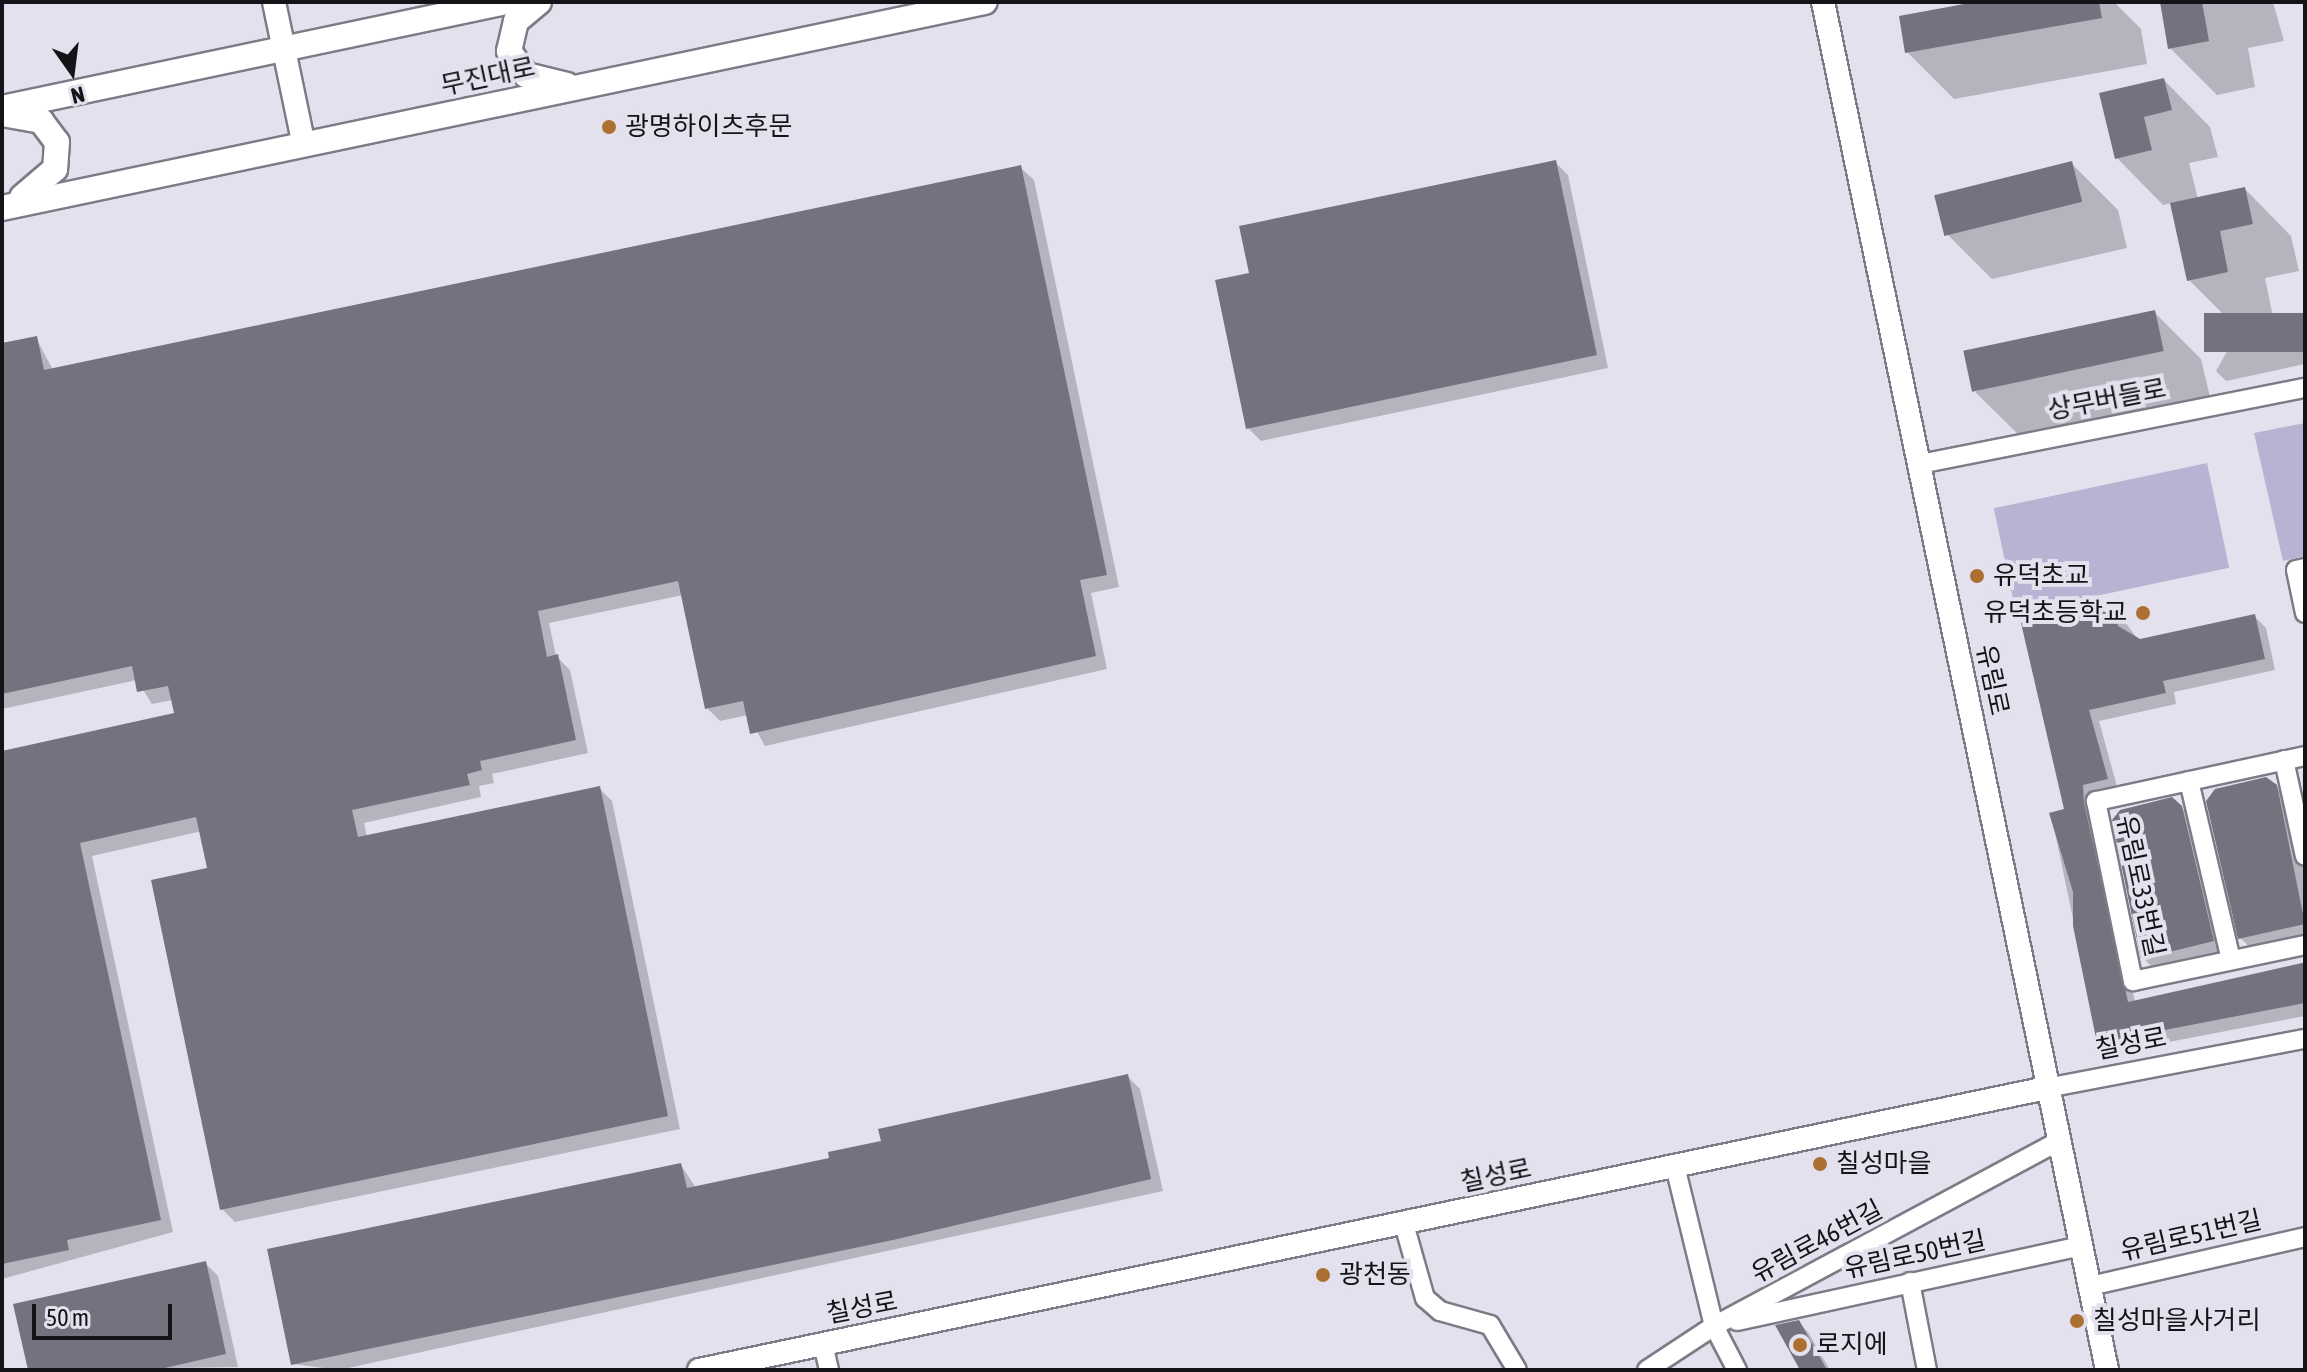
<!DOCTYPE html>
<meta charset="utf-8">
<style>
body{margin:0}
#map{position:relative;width:2307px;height:1372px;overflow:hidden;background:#e3e1ee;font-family:"Asap Condensed","Noto Sans KR",sans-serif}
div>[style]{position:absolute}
.green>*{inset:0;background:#b8b3d3;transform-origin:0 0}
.shadow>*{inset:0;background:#0003}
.building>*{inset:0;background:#74727e;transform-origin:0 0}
.roads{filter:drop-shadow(2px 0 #7c7b87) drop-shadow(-2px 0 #7c7b87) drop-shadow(0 2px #7c7b87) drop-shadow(0 -2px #7c7b87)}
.minor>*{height:18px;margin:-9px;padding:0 9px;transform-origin:9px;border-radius:9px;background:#fff}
.tertiary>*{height:22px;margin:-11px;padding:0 11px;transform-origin:11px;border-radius:11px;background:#fff}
.secondary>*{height:24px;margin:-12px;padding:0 12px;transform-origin:12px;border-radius:12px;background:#fff}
.dots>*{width:22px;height:22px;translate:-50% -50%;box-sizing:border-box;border:4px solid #e3e1ee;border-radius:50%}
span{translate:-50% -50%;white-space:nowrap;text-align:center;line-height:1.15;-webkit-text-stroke:8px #e3e1ee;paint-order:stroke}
.street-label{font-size:26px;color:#141418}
.poi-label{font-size:26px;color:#141418}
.left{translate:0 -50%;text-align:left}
.right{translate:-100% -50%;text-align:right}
.frame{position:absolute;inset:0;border:4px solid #141418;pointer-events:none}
.north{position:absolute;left:32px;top:32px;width:80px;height:80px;-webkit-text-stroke:6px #e3e1ee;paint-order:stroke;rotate:166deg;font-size:22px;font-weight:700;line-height:32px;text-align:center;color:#141418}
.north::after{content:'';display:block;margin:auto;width:28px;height:36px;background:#141418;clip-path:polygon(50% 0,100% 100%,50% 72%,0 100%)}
.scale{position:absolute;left:32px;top:1304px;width:140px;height:36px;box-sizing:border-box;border:4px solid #141418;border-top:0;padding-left:10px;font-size:24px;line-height:28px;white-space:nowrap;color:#141418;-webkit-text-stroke:6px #e3e1ee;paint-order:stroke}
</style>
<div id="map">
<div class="green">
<div style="clip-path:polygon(2305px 423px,2305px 556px,2283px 561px,2254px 433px)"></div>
<div style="left:2207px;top:463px;width:107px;height:218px;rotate:78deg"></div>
</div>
<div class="shadow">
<div style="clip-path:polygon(1986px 2px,2114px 2px,2141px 29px,2147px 64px,1954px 99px,1907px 52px)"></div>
<div style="clip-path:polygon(2162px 2px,2273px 2px,2284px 41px,2248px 48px,2255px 87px,2217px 95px,2170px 48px)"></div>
<div style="clip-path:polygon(2164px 80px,2210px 127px,2218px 157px,2189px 163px,2198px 199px,2245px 189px,2291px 236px,2299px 271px,2265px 278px,2274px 322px,2305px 315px,2305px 364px,2226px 381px,2216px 371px,2239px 330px,2189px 280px,2172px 203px,2163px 205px,2117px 158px)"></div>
<div style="clip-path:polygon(1555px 162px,1568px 175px,1608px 368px,1261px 441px,1248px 428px,1251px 274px)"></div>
<div style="clip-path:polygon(2071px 163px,2118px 210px,2127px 248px,1992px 279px,1946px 233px)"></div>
<div style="clip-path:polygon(1020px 167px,1034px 180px,1119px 587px,1091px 593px,1107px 669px,765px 746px,748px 715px,720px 721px,707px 708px,683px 595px,549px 623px,556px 656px,570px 670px,588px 753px,492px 774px,494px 783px,479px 786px,481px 797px,364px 823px,367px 837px,599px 788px,612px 801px,680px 1129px,235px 1222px,222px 1209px,210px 870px,202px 831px,92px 856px,173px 1232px,2px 1279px,2px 753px,176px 715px,173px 700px,152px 704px,137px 680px,2px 709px,2px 346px,36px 338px,53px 370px)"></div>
<div style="clip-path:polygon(2154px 312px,2201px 359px,2210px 397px,2022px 438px,1975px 392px)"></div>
<div style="clip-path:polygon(2112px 604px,2139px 641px,2254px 616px,2266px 628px,2275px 670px,2174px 692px,2176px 704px,2099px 721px,2118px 790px,2095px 816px,2135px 1002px,2305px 962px,2305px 1016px,2111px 1053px,2099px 1042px,2051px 814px,2066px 810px)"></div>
<div style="clip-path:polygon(2276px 787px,2288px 799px,2305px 868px,2305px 939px,2252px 949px,2240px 938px)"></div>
<div style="clip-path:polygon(2181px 807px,2194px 820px,2225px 953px,2155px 970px,2143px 958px)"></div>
<div style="clip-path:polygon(1127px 1076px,1140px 1089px,1163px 1191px,339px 1370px,293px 1364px,681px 1165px,696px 1188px,832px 1160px)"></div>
<div style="clip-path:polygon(205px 1263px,218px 1276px,238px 1367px,30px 1370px)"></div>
<div style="clip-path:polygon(1798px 1322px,1808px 1332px,1830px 1370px,1802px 1370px)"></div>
</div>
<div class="building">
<div style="clip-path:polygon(1975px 2px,2099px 2px,2102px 18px,1905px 53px,1899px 16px)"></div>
<div style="clip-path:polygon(2160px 2px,2202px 2px,2209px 41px,2168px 49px)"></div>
<div style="clip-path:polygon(2164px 78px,2172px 110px,2144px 117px,2152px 150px,2115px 159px,2099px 93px)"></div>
<div style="clip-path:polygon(1556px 160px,1597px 355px,1246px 429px,1215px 280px,1249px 273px,1239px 226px)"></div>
<div style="left:2072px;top:161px;width:42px;height:142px;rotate:76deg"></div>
<div style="clip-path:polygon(1021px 165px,1107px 575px,1080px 580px,1096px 656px,750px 734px,743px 701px,705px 709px,678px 581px,538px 611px,547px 657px,558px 654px,576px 740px,480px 761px,482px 770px,467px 774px,470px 785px,352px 810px,358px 837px,600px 786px,668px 1116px,220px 1210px,151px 880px,207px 868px,196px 817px,80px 843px,161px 1220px,67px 1240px,69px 1250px,2px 1264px,2px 751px,174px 713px,168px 686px,137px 692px,132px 666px,2px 694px,2px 343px,37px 336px,44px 370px)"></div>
<div style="clip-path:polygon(2245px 187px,2253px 224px,2220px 231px,2228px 272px,2187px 281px,2170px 203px)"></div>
<div style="left:2155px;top:310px;width:42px;height:196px;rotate:78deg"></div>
<div style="left:2305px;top:313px;width:39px;height:101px;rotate:90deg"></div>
<div style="clip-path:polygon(2113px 602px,2118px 626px,2140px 639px,2255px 614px,2265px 659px,2163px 681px,2166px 693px,2089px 710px,2108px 779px,2083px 785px,2084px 803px,2128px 1002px,2303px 963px,2305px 1003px,2097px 1043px,2073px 926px,2073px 892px,2049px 813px,2064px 809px,2021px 623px)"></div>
<div style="clip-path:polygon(2266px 777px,2277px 785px,2305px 924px,2238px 939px,2206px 801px,2215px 789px)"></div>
<div style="clip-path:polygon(2172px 797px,2182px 806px,2214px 941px,2141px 959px,2112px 820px,2120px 810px)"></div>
<div style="clip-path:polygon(1128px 1074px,1151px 1179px,893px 1240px,291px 1365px,267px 1249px,681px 1163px,687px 1188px,829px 1158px,828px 1152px,881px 1141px,878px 1129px)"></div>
<div style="clip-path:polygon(206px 1261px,226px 1354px,156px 1370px,28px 1370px,13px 1304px)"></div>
<div style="clip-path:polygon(1799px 1320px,1827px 1370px,1800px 1370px,1775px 1325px)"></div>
</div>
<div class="roads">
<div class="minor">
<div style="left:1920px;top:464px;width:392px;rotate:-11.2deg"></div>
<div style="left:2305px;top:568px;width:9px;rotate:167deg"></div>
<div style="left:2296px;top:570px;width:44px;rotate:78.2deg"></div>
<div style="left:2305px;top:756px;width:214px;rotate:167.8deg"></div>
<div style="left:2096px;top:801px;width:184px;rotate:78.4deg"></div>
<div style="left:2133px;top:981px;width:176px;rotate:-11.8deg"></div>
<div style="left:2284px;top:760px;width:98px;rotate:77.7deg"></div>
<div style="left:2189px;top:781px;width:184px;rotate:76.8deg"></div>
<div style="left:2047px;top:1088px;width:263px;rotate:-10.8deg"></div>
<div style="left:1675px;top:1166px;width:165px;rotate:76.3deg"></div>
<div style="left:1714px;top:1326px;width:50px;rotate:62.4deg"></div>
<div style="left:1404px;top:1224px;width:77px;rotate:74.2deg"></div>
<div style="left:1425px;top:1298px;width:20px;rotate:41deg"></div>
<div style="left:1440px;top:1311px;width:52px;rotate:15.6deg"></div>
<div style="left:1490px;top:1325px;width:52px;rotate:59deg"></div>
<div style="left:1910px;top:1282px;width:90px;rotate:79.1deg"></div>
<div style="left:2090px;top:1286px;width:221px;rotate:-12.8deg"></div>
<div style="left:1737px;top:1321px;width:352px;rotate:-12.3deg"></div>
<div style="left:823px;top:1344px;width:27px;rotate:77deg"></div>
<div style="left:1647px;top:1370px;width:80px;rotate:-33.3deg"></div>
<div style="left:1714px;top:1326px;width:389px;rotate:-28.2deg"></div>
</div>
<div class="tertiary">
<div style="left:274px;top:2px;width:146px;rotate:78.2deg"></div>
<div style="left:1823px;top:2px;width:1397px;rotate:78.27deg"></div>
<div style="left:699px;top:1370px;width:1377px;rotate:-11.82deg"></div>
</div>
<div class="secondary">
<div style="left:539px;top:2px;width:30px;rotate:140deg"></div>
<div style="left:516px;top:21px;width:31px;rotate:103deg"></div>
<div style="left:509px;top:51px;width:29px;rotate:55deg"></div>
<div style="left:526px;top:75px;width:42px;rotate:13.7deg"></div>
<div style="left:2px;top:108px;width:515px;rotate:-11.88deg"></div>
<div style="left:2px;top:114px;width:40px;rotate:10deg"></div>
<div style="left:41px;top:121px;width:26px;rotate:53deg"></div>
<div style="left:57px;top:142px;width:27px;rotate:94deg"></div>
<div style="left:55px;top:169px;width:43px;rotate:139.7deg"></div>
<div style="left:2px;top:208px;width:1004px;rotate:-11.84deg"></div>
</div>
</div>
<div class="dots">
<div style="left:609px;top:127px;background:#ac7132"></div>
<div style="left:1977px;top:576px;background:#ac7132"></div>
<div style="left:2143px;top:613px;background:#ac7132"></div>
<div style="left:1820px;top:1164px;background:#ac7132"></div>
<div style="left:1323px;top:1275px;background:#ac7132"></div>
<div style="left:2077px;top:1321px;background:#ac7132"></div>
<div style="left:1800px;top:1345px;background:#ac7132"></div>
</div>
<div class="street-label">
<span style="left:488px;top:77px;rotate:-12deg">무진대로</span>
<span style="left:2107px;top:400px;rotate:-11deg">상무버들로</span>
<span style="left:1992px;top:680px;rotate:78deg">유림로</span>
<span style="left:2140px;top:886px;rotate:78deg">유림로33번길</span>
<span style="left:2131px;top:1044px;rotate:-11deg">칠성로</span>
<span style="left:1496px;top:1176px;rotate:-12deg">칠성로</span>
<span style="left:2191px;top:1236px;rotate:-13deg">유림로51번길</span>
<span style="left:1817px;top:1242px;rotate:-28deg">유림로46번길</span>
<span style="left:1915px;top:1255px;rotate:-12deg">유림로50번길</span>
<span style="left:862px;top:1308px;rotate:-11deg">칠성로</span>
</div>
<div class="poi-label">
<span class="left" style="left:625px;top:127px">광명하이츠후문</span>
<span class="left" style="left:1993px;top:576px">유덕초교</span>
<span class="right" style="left:2127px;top:613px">유덕초등학교</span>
<span class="left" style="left:1836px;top:1164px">칠성마을</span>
<span class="left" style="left:1339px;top:1275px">광천동</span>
<span class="left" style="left:2093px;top:1321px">칠성마을사거리</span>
<span class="left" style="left:1816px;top:1345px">로지에</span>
</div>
<div class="frame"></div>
<div class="north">N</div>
<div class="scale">50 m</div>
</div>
